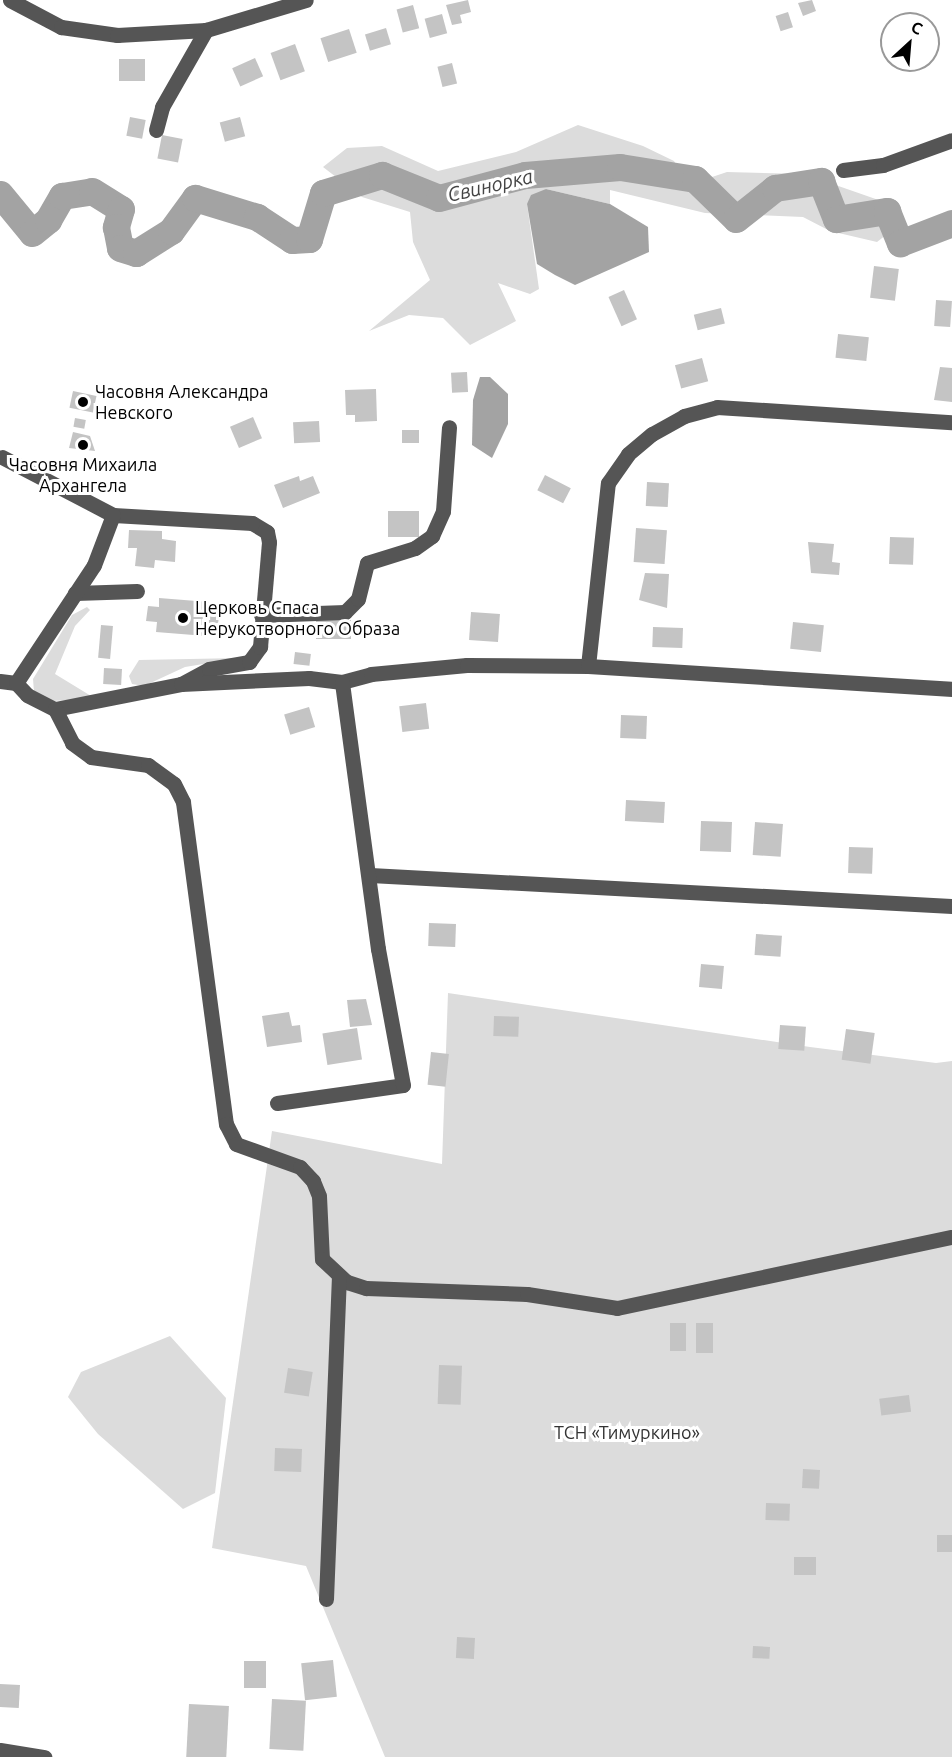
<!DOCTYPE html>
<meta charset="utf-8">
<style>
body{margin:0}
#map{position:relative;width:952px;height:1757px;overflow:hidden;background:#fff;font-family:Ubuntu,sans-serif}
div>[style]{position:absolute}
.green>*{inset:0;background:#dcdcdc}
.water>*{inset:0;background:#a3a3a3}
.river>*{height:27px;margin:-13.5px;padding:0 13.5px;transform-origin:13.5px;border-radius:13.5px;background:#a3a3a3}
.building>*{inset:0;background:#c4c4c4;transform-origin:0 0}
.minor>*{height:15px;margin:-7.5px;padding:0 7.5px;transform-origin:7.5px;border-radius:7.5px;background:#555}
.dots>*{width:16px;height:16px;translate:-50% -50%;box-sizing:border-box;border:3px solid #fff;border-radius:50%}
span{translate:-50% -50%;white-space:nowrap;text-align:center;line-height:1.15;-webkit-text-stroke:6px #fff;paint-order:stroke}
.poi-label{font-size:18px;color:#000}
.left{translate:0 -50%;text-align:left}
.park-label{font-size:18px;color:#333}
.water-label{font-size:20px;color:#444;font-style:italic}
.north{position:absolute;left:880px;top:12px;width:60px;height:60px;box-sizing:border-box;background:#fff;border:2px solid #999;border-radius:50%;rotate:26deg;font-size:16px;font-weight:700;line-height:24px;text-align:center;color:#000}
.north::after{content:'';display:block;margin:auto;width:21px;height:27px;background:#000;clip-path:polygon(50% 0,100% 100%,50% 72%,0 100%)}
</style>
<div id="map">
<div class="green">
<div style="clip-path:polygon(578px 125px,643px 146px,674px 161px,688px 185px,727px 172px,804px 174px,890px 204px,905px 220px,877px 242px,830px 231px,803px 217px,705px 213px,610px 190px,610px 204px,546px 189px,527px 204px,539px 289px,530px 294px,498px 283px,516px 321px,470px 345px,443px 318px,409px 315px,369px 331px,430px 280px,413px 242px,410px 212px,362px 197px,323px 167px,347px 148px,382px 146px,438px 171px,516px 152px)"></div>
<div style="clip-path:polygon(87px 607px,90px 610px,75px 626px,55px 674px,96px 699px,51px 701px,34px 692px,33px 679px,72px 615px)"></div>
<div style="clip-path:polygon(240px 658px,185px 667px,144px 686px,132px 684px,129px 676px,139px 660px)"></div>
<div style="clip-path:polygon(448px 993px,810px 1047px,936px 1063px,952px 1061px,952px 1757px,385px 1757px,306px 1566px,212px 1548px,272px 1131px,442px 1164px)"></div>
<div style="clip-path:polygon(170px 1336px,226px 1398px,215px 1493px,183px 1509px,98px 1434px,68px 1397px,81px 1372px)"></div>
</div>
<div class="water">
<div style="clip-path:polygon(546px 189px,610px 204px,648px 227px,649px 252px,575px 285px,555px 275px,537px 264px,527px 204px,531px 195px)"></div>
<div style="clip-path:polygon(480px 377px,490px 377px,508px 394px,508px 424px,492px 458px,472px 445px,473px 400px)"></div>
</div>
<div class="river">
<div style="left:0;top:194px;width:50px;rotate:50.6deg"></div>
<div style="left:32px;top:233px;width:21px;rotate:-39deg"></div>
<div style="left:48px;top:220px;width:28px;rotate:-60deg"></div>
<div style="left:62px;top:196px;width:30px;rotate:-9deg"></div>
<div style="left:92px;top:191px;width:34px;rotate:32deg"></div>
<div style="left:121px;top:209px;width:19px;rotate:106deg"></div>
<div style="left:116px;top:227px;width:21px;rotate:79deg"></div>
<div style="left:120px;top:248px;width:17px;rotate:17deg"></div>
<div style="left:136px;top:253px;width:41px;rotate:-32.2deg"></div>
<div style="left:171px;top:231px;width:41px;rotate:-54deg"></div>
<div style="left:195px;top:198px;width:65px;rotate:17deg"></div>
<div style="left:257px;top:217px;width:42px;rotate:33.3deg"></div>
<div style="left:292px;top:240px;width:17px;rotate:-3deg"></div>
<div style="left:309px;top:239px;width:48px;rotate:-73.1deg"></div>
<div style="left:323px;top:193px;width:62px;rotate:-17deg"></div>
<div style="left:382px;top:175px;width:61px;rotate:22deg"></div>
<div style="left:439px;top:198px;width:89px;rotate:-15deg"></div>
<div style="left:525px;top:175px;width:95px;rotate:-4.8deg"></div>
<div style="left:620px;top:167px;width:76px;rotate:9.1deg"></div>
<div style="left:695px;top:179px;width:57px;rotate:44.3deg"></div>
<div style="left:736px;top:219px;width:50px;rotate:-38.5deg"></div>
<div style="left:775px;top:188px;width:47px;rotate:-8.7deg"></div>
<div style="left:821px;top:181px;width:41px;rotate:68.5deg"></div>
<div style="left:836px;top:219px;width:52px;rotate:-8.9deg"></div>
<div style="left:887px;top:211px;width:35px;rotate:68deg"></div>
<div style="left:900px;top:243px;width:56px;rotate:-21deg"></div>
</div>
<div class="building">
<div style="clip-path:polygon(468px 0,471px 12px,460px 15px,462px 23px,452px 25px,446px 5px)"></div>
<div style="clip-path:polygon(812px 0,816px 11px,803px 16px,798px 3px)"></div>
<div style="left:413px;top:5px;width:24px;height:17px;rotate:75deg"></div>
<div style="left:788px;top:12px;width:16px;height:13px;rotate:72deg"></div>
<div style="left:442px;top:14px;width:20px;height:18px;rotate:75deg"></div>
<div style="left:386px;top:28px;width:17px;height:22px;rotate:73deg"></div>
<div style="left:349px;top:29px;width:25px;height:30px;rotate:72deg"></div>
<div style="left:295px;top:44px;width:29px;height:26px;rotate:70deg"></div>
<div style="left:255px;top:58px;width:20px;height:25px;rotate:66deg"></div>
<div style="left:119px;top:59px;width:26px;height:22px"></div>
<div style="left:452px;top:63px;width:21px;height:15px;rotate:76deg"></div>
<div style="left:130px;top:117px;width:16px;height:19px;rotate:11deg"></div>
<div style="left:240px;top:117px;width:20px;height:21px;rotate:75deg"></div>
<div style="left:162px;top:135px;width:21px;height:24px;rotate:11deg"></div>
<div style="left:874px;top:266px;width:25px;height:32px;rotate:7deg"></div>
<div style="left:624px;top:290px;width:32px;height:17px;rotate:66deg"></div>
<div style="left:936px;top:300px;width:16px;height:26px;rotate:4deg"></div>
<div style="left:721px;top:308px;width:16px;height:28px;rotate:76deg"></div>
<div style="left:838px;top:334px;width:31px;height:24px;rotate:6deg"></div>
<div style="left:702px;top:358px;width:24px;height:28px;rotate:75deg"></div>
<div style="clip-path:polygon(940px 367px,952px 368px,952px 402px,934px 400px)"></div>
<div style="left:467px;top:372px;width:20px;height:16px;rotate:87deg"></div>
<div style="clip-path:polygon(376px 389px,377px 421px,355px 422px,355px 415px,346px 415px,345px 390px)"></div>
<div style="left:73px;top:391px;width:24px;height:17px;rotate:12deg"></div>
<div style="left:253px;top:417px;width:23px;height:25px;rotate:67deg"></div>
<div style="left:75px;top:418px;width:11px;height:9px;rotate:10deg"></div>
<div style="left:319px;top:421px;width:21px;height:26px;rotate:87deg"></div>
<div style="left:402px;top:430px;width:17px;height:13px"></div>
<div style="clip-path:polygon(73px 432px,90px 436px,95px 451px,69px 448px)"></div>
<div style="left:545px;top:475px;width:29px;height:17px;rotate:27deg"></div>
<div style="clip-path:polygon(299px 476px,300px 481px,313px 476px,320px 493px,283px 508px,274px 485px)"></div>
<div style="left:647px;top:482px;width:22px;height:24px;rotate:3deg"></div>
<div style="left:388px;top:511px;width:31px;height:26px"></div>
<div style="left:636px;top:528px;width:31px;height:34px;rotate:4deg"></div>
<div style="clip-path:polygon(129px 530px,162px 531px,162px 539px,176px 541px,175px 562px,155px 560px,154px 568px,135px 566px,137px 548px,128px 548px)"></div>
<div style="left:890px;top:537px;width:24px;height:27px;rotate:2deg"></div>
<div style="clip-path:polygon(808px 542px,834px 544px,832px 562px,840px 563px,839px 575px,811px 573px)"></div>
<div style="clip-path:polygon(645px 573px,669px 574px,667px 608px,639px 600px)"></div>
<div style="clip-path:polygon(159px 598px,209px 602px,208px 608px,219px 616px,218px 624px,206px 630px,206px 636px,156px 632px,157px 622px,146px 621px,148px 606px,159px 607px)"></div>
<div style="left:471px;top:612px;width:29px;height:28px;rotate:4deg"></div>
<div style="left:316px;top:620px;width:35px;height:19px"></div>
<div style="left:793px;top:622px;width:31px;height:27px;rotate:6deg"></div>
<div style="left:101px;top:625px;width:12px;height:33px;rotate:5deg"></div>
<div style="left:653px;top:627px;width:30px;height:20px;rotate:2deg"></div>
<div style="left:295px;top:652px;width:16px;height:12px;rotate:7deg"></div>
<div style="left:104px;top:668px;width:18px;height:16px;rotate:3deg"></div>
<div style="left:426px;top:703px;width:26px;height:27px;rotate:83deg"></div>
<div style="left:309px;top:707px;width:21px;height:26px;rotate:73deg"></div>
<div style="left:621px;top:715px;width:26px;height:23px;rotate:2deg"></div>
<div style="left:626px;top:800px;width:39px;height:21px;rotate:3deg"></div>
<div style="left:701px;top:821px;width:31px;height:30px;rotate:2deg"></div>
<div style="left:755px;top:822px;width:28px;height:33px;rotate:4deg"></div>
<div style="left:849px;top:847px;width:24px;height:26px;rotate:2deg"></div>
<div style="left:429px;top:923px;width:27px;height:23px;rotate:2deg"></div>
<div style="left:756px;top:934px;width:26px;height:21px;rotate:4deg"></div>
<div style="left:701px;top:964px;width:23px;height:23px;rotate:5deg"></div>
<div style="clip-path:polygon(366px 999px,372px 1025px,350px 1027px,347px 1000px)"></div>
<div style="clip-path:polygon(289px 1012px,292px 1026px,300px 1025px,302px 1042px,267px 1047px,262px 1016px)"></div>
<div style="left:494px;top:1016px;width:25px;height:20px;rotate:2deg"></div>
<div style="left:780px;top:1025px;width:26px;height:24px;rotate:4deg"></div>
<div style="left:357px;top:1028px;width:32px;height:35px;rotate:81deg"></div>
<div style="left:846px;top:1029px;width:29px;height:31px;rotate:8deg"></div>
<div style="left:431px;top:1052px;width:18px;height:33px;rotate:6deg"></div>
<div style="left:686px;top:1323px;width:28px;height:16px;rotate:90deg"></div>
<div style="left:696px;top:1323px;width:17px;height:30px"></div>
<div style="left:439px;top:1365px;width:23px;height:39px;rotate:2deg"></div>
<div style="left:288px;top:1368px;width:25px;height:25px;rotate:9deg"></div>
<div style="left:909px;top:1395px;width:17px;height:30px;rotate:83deg"></div>
<div style="left:275px;top:1448px;width:27px;height:23px;rotate:2deg"></div>
<div style="left:803px;top:1469px;width:17px;height:19px;rotate:3deg"></div>
<div style="left:766px;top:1503px;width:24px;height:17px;rotate:2deg"></div>
<div style="left:937px;top:1535px;width:15px;height:17px"></div>
<div style="left:794px;top:1557px;width:22px;height:18px"></div>
<div style="left:457px;top:1637px;width:18px;height:21px;rotate:3deg"></div>
<div style="left:753px;top:1646px;width:17px;height:12px;rotate:3deg"></div>
<div style="left:333px;top:1660px;width:37px;height:32px;rotate:84deg"></div>
<div style="left:244px;top:1661px;width:22px;height:27px"></div>
<div style="left:0;top:1684px;width:20px;height:23px;rotate:3deg"></div>
<div style="left:272px;top:1699px;width:34px;height:50px;rotate:3deg"></div>
<div style="left:189px;top:1704px;width:40px;height:53px;rotate:3deg"></div>
</div>
<div class="minor">
<div style="left:10px;top:0;width:58px;rotate:27.9deg"></div>
<div style="left:61px;top:27px;width:57px;rotate:8.1deg"></div>
<div style="left:117px;top:35px;width:89px;rotate:-3.2deg"></div>
<div style="left:206px;top:30px;width:104px;rotate:-16.7deg"></div>
<div style="left:156px;top:130px;width:24px;rotate:-75deg"></div>
<div style="left:162px;top:107px;width:89px;rotate:-60.3deg"></div>
<div style="left:843px;top:170px;width:40px;rotate:-7.1deg"></div>
<div style="left:883px;top:165px;width:73px;rotate:-19.9deg"></div>
<div style="left:75px;top:593px;width:62px;rotate:-1.8deg"></div>
<div style="left:261px;top:615px;width:84px;rotate:-2deg"></div>
<div style="left:345px;top:612px;width:18px;rotate:-45deg"></div>
<div style="left:358px;top:599px;width:37px;rotate:-76deg"></div>
<div style="left:367px;top:563px;width:50px;rotate:-17.4deg"></div>
<div style="left:415px;top:548px;width:21px;rotate:-35deg"></div>
<div style="left:432px;top:536px;width:27px;rotate:-66deg"></div>
<div style="left:443px;top:511px;width:84px;rotate:-85.9deg"></div>
<div style="left:588px;top:666px;width:184px;rotate:-83.8deg"></div>
<div style="left:608px;top:483px;width:35px;rotate:-55deg"></div>
<div style="left:628px;top:454px;width:31px;rotate:-40deg"></div>
<div style="left:652px;top:434px;width:37px;rotate:-29deg"></div>
<div style="left:684px;top:416px;width:34px;rotate:-15deg"></div>
<div style="left:717px;top:407px;width:235px;rotate:3.7deg"></div>
<div style="left:0;top:681px;width:16px;rotate:7deg"></div>
<div style="left:16px;top:683px;width:16px;rotate:47deg"></div>
<div style="left:27px;top:695px;width:31px;rotate:27deg"></div>
<div style="left:55px;top:709px;width:128px;rotate:-11.2deg"></div>
<div style="left:181px;top:684px;width:32px;rotate:-28deg"></div>
<div style="left:209px;top:669px;width:41px;rotate:-9.9deg"></div>
<div style="left:249px;top:662px;width:19px;rotate:-54deg"></div>
<div style="left:260px;top:647px;width:105px;rotate:-85.1deg"></div>
<div style="left:269px;top:542px;width:10px;rotate:-101deg"></div>
<div style="left:267px;top:532px;width:17px;rotate:-149deg"></div>
<div style="left:252px;top:523px;width:139px;rotate:-176.7deg"></div>
<div style="left:113px;top:515px;width:125px;rotate:-152.4deg"></div>
<div style="left:16px;top:683px;width:141px;rotate:-56.5deg"></div>
<div style="left:94px;top:565px;width:53px;rotate:-69.2deg"></div>
<div style="left:181px;top:684px;width:128px;rotate:-2.7deg"></div>
<div style="left:309px;top:678px;width:33px;rotate:7deg"></div>
<div style="left:342px;top:682px;width:30px;rotate:-15deg"></div>
<div style="left:371px;top:674px;width:96px;rotate:-5.4deg"></div>
<div style="left:467px;top:665px;width:121px;rotate:0.5deg"></div>
<div style="left:588px;top:666px;width:365px;rotate:3.6deg"></div>
<div style="left:55px;top:709px;width:38px;rotate:63deg"></div>
<div style="left:72px;top:743px;width:24px;rotate:36deg"></div>
<div style="left:91px;top:757px;width:58px;rotate:8deg"></div>
<div style="left:148px;top:765px;width:32px;rotate:36deg"></div>
<div style="left:174px;top:784px;width:20px;rotate:63deg"></div>
<div style="left:183px;top:802px;width:325px;rotate:82.4deg"></div>
<div style="left:226px;top:1124px;width:22px;rotate:63deg"></div>
<div style="left:236px;top:1144px;width:68px;rotate:19.8deg"></div>
<div style="left:300px;top:1167px;width:19px;rotate:47deg"></div>
<div style="left:313px;top:1181px;width:16px;rotate:68deg"></div>
<div style="left:319px;top:1196px;width:63px;rotate:87.3deg"></div>
<div style="left:322px;top:1259px;width:34px;rotate:43deg"></div>
<div style="left:347px;top:1282px;width:20px;rotate:18deg"></div>
<div style="left:366px;top:1288px;width:161px;rotate:2.1deg"></div>
<div style="left:527px;top:1294px;width:91px;rotate:8.8deg"></div>
<div style="left:617px;top:1308px;width:342px;rotate:-12deg"></div>
<div style="left:370px;top:875px;width:583px;rotate:3.05deg"></div>
<div style="left:277px;top:1103px;width:127px;rotate:-8.1deg"></div>
<div style="left:403px;top:1085px;width:138px;rotate:-100.4deg"></div>
<div style="left:378px;top:949px;width:269px;rotate:-97.7deg"></div>
<div style="left:326px;top:1599px;width:323px;rotate:-87.7deg"></div>
<div style="left:0;top:1750px;width:45px;rotate:9deg"></div>
</div>
<div class="dots">
<div style="left:83px;top:402px;background:#000"></div>
<div style="left:83px;top:445px;background:#000"></div>
<div style="left:183px;top:618px;background:#000"></div>
</div>
<div class="poi-label">
<span class="left" style="left:95px;top:402px">Часовня Александра<br>Невского</span>
<span style="left:83px;top:475px">Часовня Михаила<br>Архангела</span>
<span class="left" style="left:195px;top:618px">Церковь Спаса<br>Нерукотворного Образа</span>
</div>
<div class="park-label">
<span style="left:627px;top:1432px">ТСН «Тимуркино»</span>
</div>
<div class="water-label">
<span style="left:490px;top:185px;rotate:-13deg">Свинорка</span>
</div>
<div class="north">С</div>
</div>
